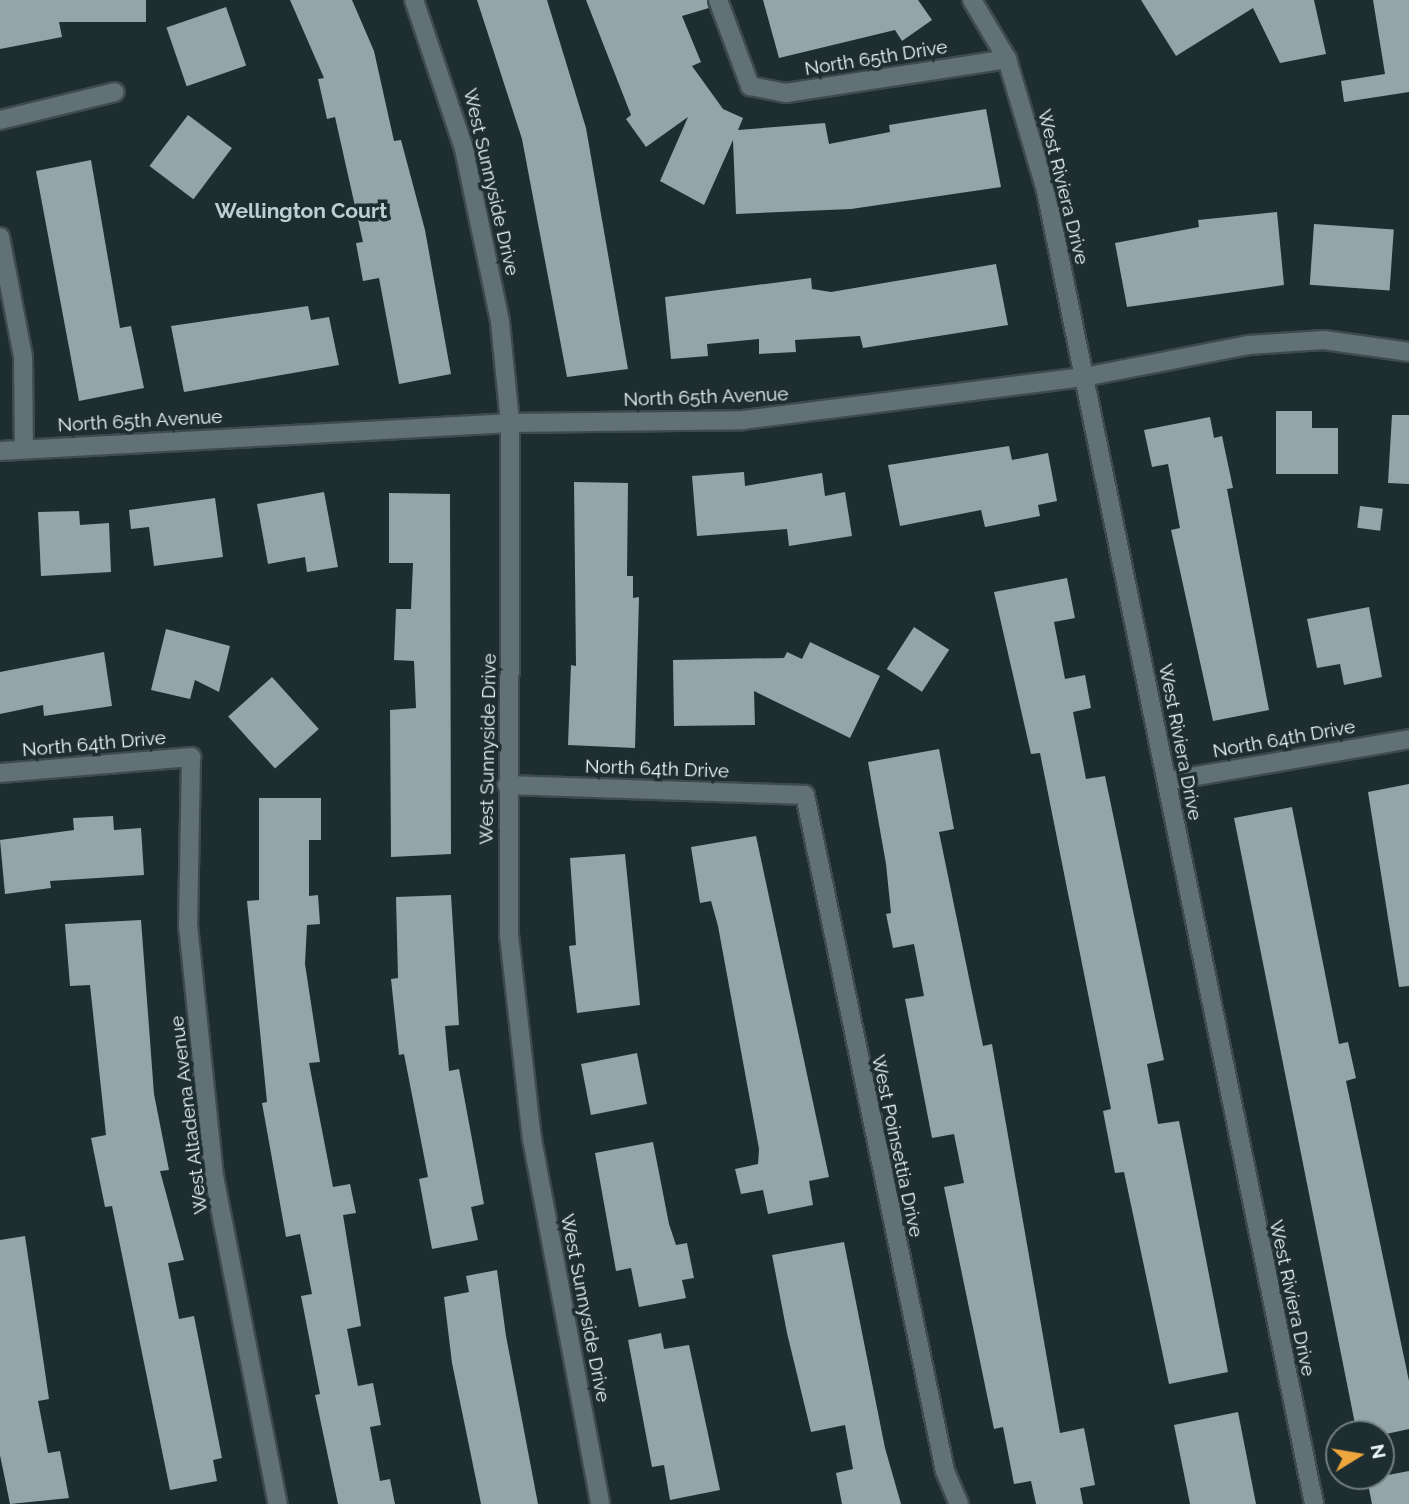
<!DOCTYPE html>
<style>
body{margin:0}
#map{position:relative;width:1409px;height:1504px;overflow:hidden;background:#1e2d30;font-family:Raleway,sans-serif}
div>[style]{position:absolute}
.building>*{inset:0;background:#94a5a9;transform-origin:0 0}
.roads{filter:drop-shadow(2px 0 #3e4b4e) drop-shadow(-2px 0 #3e4b4e) drop-shadow(0 2px #3e4b4e) drop-shadow(0 -2px #3e4b4e)}
.minor>*{height:18px;margin:-9px;padding:0 9px;transform-origin:9px;border-radius:9px;background:#617175}
span{translate:-50% -50%;white-space:nowrap;text-align:center;line-height:1.15;-webkit-text-stroke:7px #1e2d30;paint-order:stroke}
.street-label{font-size:19px;color:#eef7f9}
.neighbourhood-label{font-size:21px;color:#bdcfd2;font-weight:700}
.north{position:absolute;left:1325px;top:1420px;width:70px;height:70px;box-sizing:border-box;background:#1e2d30;border:2px solid #717e80;border-radius:50%;rotate:79deg;font-size:19px;font-weight:700;line-height:28px;text-align:center;color:#eef7f9}
.north::after{content:'';display:block;margin:auto;width:24px;height:32px;background:#eea73c;clip-path:polygon(50% 0,100% 100%,50% 72%,0 100%)}
</style>
<div id="map">
<div class="building">
<div style="clip-path:polygon(0 0,146px 0,146px 22px,59px 22px,62px 37px,0 49px)"></div>
<div style="clip-path:polygon(290px 0,352px 0,374px 51px,394px 141px,401px 140px,425px 230px,451px 374px,399px 384px,379px 278px,363px 281px,356px 243px,363px 242px,335px 117px,327px 119px,318px 79px,324px 78px)"></div>
<div style="clip-path:polygon(477px 0,547px 0,586px 128px,628px 369px,567px 377px,522px 139px)"></div>
<div style="clip-path:polygon(586px 0,707px 0,709px 8px,682px 16px,701px 62px,692px 66px,723px 109px,743px 118px,738px 130px,825px 123px,829px 144px,890px 132px,889px 125px,986px 109px,1001px 187px,851px 209px,736px 214px,733px 140px,704px 205px,660px 181px,688px 117px,646px 147px,626px 119px,631px 115px)"></div>
<div style="clip-path:polygon(763px 0,918px 0,932px 20px,902px 41px,895px 30px,779px 58px)"></div>
<div style="clip-path:polygon(1141px 0,1314px 0,1326px 54px,1280px 63px,1253px 8px,1176px 56px)"></div>
<div style="clip-path:polygon(1373px 0,1409px 0,1409px 92px,1344px 102px,1341px 81px,1385px 74px)"></div>
<div style="left:226px;top:7px;width:62px;height:63px;rotate:71deg"></div>
<div style="left:188px;top:115px;width:55px;height:64px;rotate:37deg"></div>
<div style="clip-path:polygon(91px 160px,120px 328px,131px 326px,144px 388px,79px 401px,36px 171px)"></div>
<div style="clip-path:polygon(1277px 212px,1284px 285px,1127px 307px,1115px 243px,1199px 227px,1198px 220px)"></div>
<div style="left:1314px;top:224px;width:80px;height:61px;rotate:4deg"></div>
<div style="clip-path:polygon(996px 264px,1008px 325px,863px 348px,860px 336px,795px 340px,796px 352px,759px 354px,759px 339px,707px 344px,708px 356px,671px 359px,665px 297px,811px 278px,812px 289px,831px 292px)"></div>
<div style="clip-path:polygon(308px 306px,311px 320px,329px 317px,339px 365px,184px 392px,171px 326px)"></div>
<div style="clip-path:polygon(1276px 411px,1312px 411px,1312px 428px,1338px 428px,1338px 474px,1276px 474px)"></div>
<div style="clip-path:polygon(1392px 415px,1409px 415px,1409px 484px,1388px 483px)"></div>
<div style="clip-path:polygon(1210px 417px,1214px 438px,1222px 436px,1233px 488px,1227px 489px,1269px 710px,1213px 721px,1171px 530px,1180px 528px,1168px 464px,1152px 467px,1144px 430px)"></div>
<div style="clip-path:polygon(1009px 446px,1012px 460px,1048px 453px,1057px 501px,1038px 505px,1040px 516px,985px 527px,981px 510px,900px 526px,888px 465px)"></div>
<div style="clip-path:polygon(744px 472px,745px 486px,822px 473px,825px 496px,845px 492px,852px 536px,789px 546px,787px 529px,697px 536px,692px 476px)"></div>
<div style="clip-path:polygon(574px 482px,628px 483px,627px 576px,633px 576px,633px 598px,639px 597px,635px 748px,568px 745px,571px 665px,576px 666px)"></div>
<div style="clip-path:polygon(324px 492px,338px 567px,307px 572px,305px 557px,268px 564px,257px 504px)"></div>
<div style="clip-path:polygon(389px 493px,450px 494px,451px 854px,391px 857px,390px 710px,416px 708px,414px 661px,394px 660px,396px 609px,411px 609px,413px 563px,389px 563px)"></div>
<div style="clip-path:polygon(215px 498px,223px 557px,154px 566px,149px 527px,131px 529px,129px 510px)"></div>
<div style="left:1360px;top:506px;width:23px;height:22px;rotate:7deg"></div>
<div style="clip-path:polygon(79px 511px,80px 525px,109px 523px,111px 572px,41px 576px,38px 512px)"></div>
<div style="clip-path:polygon(1067px 578px,1075px 618px,1054px 622px,1065px 679px,1085px 675px,1091px 708px,1073px 712px,1086px 779px,1105px 776px,1164px 1060px,1147px 1064px,1158px 1124px,1179px 1121px,1228px 1372px,1169px 1384px,1124px 1172px,1115px 1173px,1103px 1111px,1111px 1109px,1040px 753px,1031px 754px,994px 592px)"></div>
<div style="clip-path:polygon(1369px 607px,1382px 677px,1344px 685px,1340px 664px,1317px 668px,1307px 619px)"></div>
<div style="left:914px;top:627px;width:42px;height:50px;rotate:33deg"></div>
<div style="clip-path:polygon(166px 629px,230px 646px,219px 692px,195px 680px,190px 699px,151px 690px)"></div>
<div style="clip-path:polygon(810px 642px,880px 676px,850px 738px,754px 691px,755px 725px,674px 726px,673px 660px,784px 658px,787px 652px,802px 659px)"></div>
<div style="clip-path:polygon(104px 652px,112px 706px,44px 716px,43px 705px,0 714px,0 672px)"></div>
<div style="left:272px;top:677px;width:70px;height:59px;rotate:48deg"></div>
<div style="clip-path:polygon(939px 749px,954px 829px,939px 832px,983px 1046px,992px 1044px,1060px 1433px,1084px 1428px,1095px 1485px,1080px 1488px,1083px 1504px,1036px 1504px,1031px 1481px,1014px 1484px,1003px 1427px,994px 1429px,944px 1187px,964px 1183px,954px 1134px,932px 1138px,905px 999px,924px 996px,914px 944px,893px 948px,886px 914px,891px 913px,886px 864px,868px 762px)"></div>
<div style="clip-path:polygon(1409px 784px,1409px 986px,1399px 987px,1368px 792px)"></div>
<div style="clip-path:polygon(259px 798px,321px 798px,321px 840px,309px 840px,309px 896px,318px 895px,320px 924px,307px 925px,305px 964px,320px 1062px,309px 1063px,333px 1187px,350px 1184px,356px 1213px,343px 1215px,361px 1326px,347px 1329px,358px 1386px,373px 1383px,381px 1425px,370px 1427px,380px 1481px,390px 1479px,395px 1504px,338px 1504px,315px 1395px,320px 1394px,301px 1296px,312px 1294px,300px 1234px,286px 1237px,262px 1103px,267px 1102px,247px 901px,259px 900px)"></div>
<div style="clip-path:polygon(1292px 807px,1339px 1044px,1348px 1042px,1356px 1078px,1346px 1081px,1409px 1381px,1409px 1429px,1386px 1434px,1357px 1434px,1234px 818px)"></div>
<div style="clip-path:polygon(113px 816px,114px 830px,141px 828px,144px 875px,50px 881px,51px 888px,5px 894px,0 840px,74px 830px,73px 818px)"></div>
<div style="clip-path:polygon(756px 836px,829px 1177px,809px 1181px,813px 1205px,768px 1214px,763px 1190px,741px 1194px,735px 1169px,758px 1164px,759px 1149px,718px 926px,711px 901px,700px 903px,691px 847px)"></div>
<div style="clip-path:polygon(625px 854px,640px 1005px,577px 1013px,569px 946px,576px 945px,570px 858px)"></div>
<div style="clip-path:polygon(451px 895px,459px 1025px,445px 1026px,449px 1071px,459px 1069px,484px 1204px,471px 1207px,478px 1240px,432px 1249px,419px 1179px,428px 1177px,404px 1054px,399px 1055px,391px 979px,398px 978px,396px 897px)"></div>
<div style="clip-path:polygon(141px 920px,154px 1094px,169px 1170px,160px 1171px,184px 1260px,168px 1263px,179px 1319px,194px 1316px,222px 1458px,213px 1460px,217px 1481px,170px 1490px,112px 1206px,105px 1207px,91px 1138px,106px 1135px,90px 985px,70px 986px,65px 924px)"></div>
<div style="left:637px;top:1053px;width:52px;height:57px;rotate:79deg"></div>
<div style="clip-path:polygon(653px 1142px,669px 1224px,676px 1245px,687px 1243px,694px 1278px,682px 1280px,686px 1298px,639px 1307px,631px 1268px,616px 1271px,595px 1153px)"></div>
<div style="clip-path:polygon(25px 1236px,49px 1399px,38px 1401px,48px 1453px,60px 1451px,69px 1498px,10px 1504px,0 1455px,0 1240px)"></div>
<div style="clip-path:polygon(844px 1242px,885px 1448px,901px 1504px,842px 1504px,836px 1473px,853px 1469px,845px 1425px,811px 1432px,787px 1333px,772px 1255px)"></div>
<div style="clip-path:polygon(497px 1270px,506px 1336px,538px 1504px,481px 1504px,452px 1363px,444px 1297px,469px 1292px,466px 1276px)"></div>
<div style="clip-path:polygon(661px 1333px,664px 1349px,689px 1345px,720px 1490px,670px 1500px,664px 1465px,652px 1467px,628px 1340px)"></div>
<div style="clip-path:polygon(1238px 1412px,1256px 1504px,1190px 1504px,1174px 1425px)"></div>
<div style="clip-path:polygon(1409px 1471px,1409px 1504px,1372px 1504px,1367px 1479px)"></div>
</div>
<div class="roads">
<div class="minor">
<div style="left:414px;top:0;width:157px;rotate:71.4deg"></div>
<div style="left:464px;top:149px;width:177px;rotate:78.2deg"></div>
<div style="left:500px;top:322px;width:101px;rotate:84.3deg"></div>
<div style="left:510px;top:423px;width:512px;rotate:90.11deg"></div>
<div style="left:509px;top:935px;width:205px;rotate:83.6deg"></div>
<div style="left:532px;top:1139px;width:371px;rotate:79.4deg"></div>
<div style="left:718px;top:0;width:92px;rotate:69.6deg"></div>
<div style="left:750px;top:86px;width:37px;rotate:11deg"></div>
<div style="left:786px;top:93px;width:224px;rotate:-8.7deg"></div>
<div style="left:972px;top:0;width:69px;rotate:59.3deg"></div>
<div style="left:1007px;top:59px;width:138px;rotate:73.5deg"></div>
<div style="left:1046px;top:191px;width:1340px;rotate:78.46deg"></div>
<div style="left:0;top:120px;width:118px;rotate:-13.7deg"></div>
<div style="left:0;top:237px;width:122px;rotate:79.1deg"></div>
<div style="left:23px;top:357px;width:90px;rotate:89.4deg"></div>
<div style="left:0;top:451px;width:511px;rotate:-3.14deg"></div>
<div style="left:510px;top:423px;width:233px;rotate:-0.7deg"></div>
<div style="left:743px;top:420px;width:344px;rotate:-7.2deg"></div>
<div style="left:1084px;top:377px;width:167px;rotate:-11deg"></div>
<div style="left:1248px;top:345px;width:76px;rotate:-3.8deg"></div>
<div style="left:1324px;top:340px;width:86px;rotate:8deg"></div>
<div style="left:0;top:773px;width:192px;rotate:-4.8deg"></div>
<div style="left:191px;top:757px;width:168px;rotate:91deg"></div>
<div style="left:188px;top:925px;width:252px;rotate:84.1deg"></div>
<div style="left:214px;top:1176px;width:334px;rotate:79deg"></div>
<div style="left:1167px;top:781px;width:246px;rotate:-9.8deg"></div>
<div style="left:507px;top:785px;width:298px;rotate:1.9deg"></div>
<div style="left:805px;top:795px;width:690px;rotate:78.3deg"></div>
<div style="left:945px;top:1471px;width:36px;rotate:67deg"></div>
</div>
</div>
<div class="street-label">
<span style="left:876px;top:58px;rotate:-9deg">North 65th Drive</span>
<span style="left:491px;top:182px;rotate:77deg">West Sunnyside Drive</span>
<span style="left:1063px;top:187px;rotate:76deg">West Riviera Drive</span>
<span style="left:706px;top:397px;rotate:-2deg">North 65th Avenue</span>
<span style="left:140px;top:421px;rotate:-3deg">North 65th Avenue</span>
<span style="left:1284px;top:739px;rotate:-10deg">North 64th Drive</span>
<span style="left:1180px;top:742px;rotate:79deg">West Riviera Drive</span>
<span style="left:94px;top:744px;rotate:-5deg">North 64th Drive</span>
<span style="left:488px;top:749px;rotate:-89deg">West Sunnyside Drive</span>
<span style="left:657px;top:769px;rotate:2deg">North 64th Drive</span>
<span style="left:189px;top:1115px;rotate:-97deg">West Altadena Avenue</span>
<span style="left:897px;top:1146px;rotate:78deg">West Poinsettia Drive</span>
<span style="left:1292px;top:1298px;rotate:78deg">West Riviera Drive</span>
<span style="left:585px;top:1308px;rotate:79deg">West Sunnyside Drive</span>
</div>
<div class="neighbourhood-label">
<span style="left:301px;top:211px">Wellington Court</span>
</div>
<div class="north">N</div>
</div>
